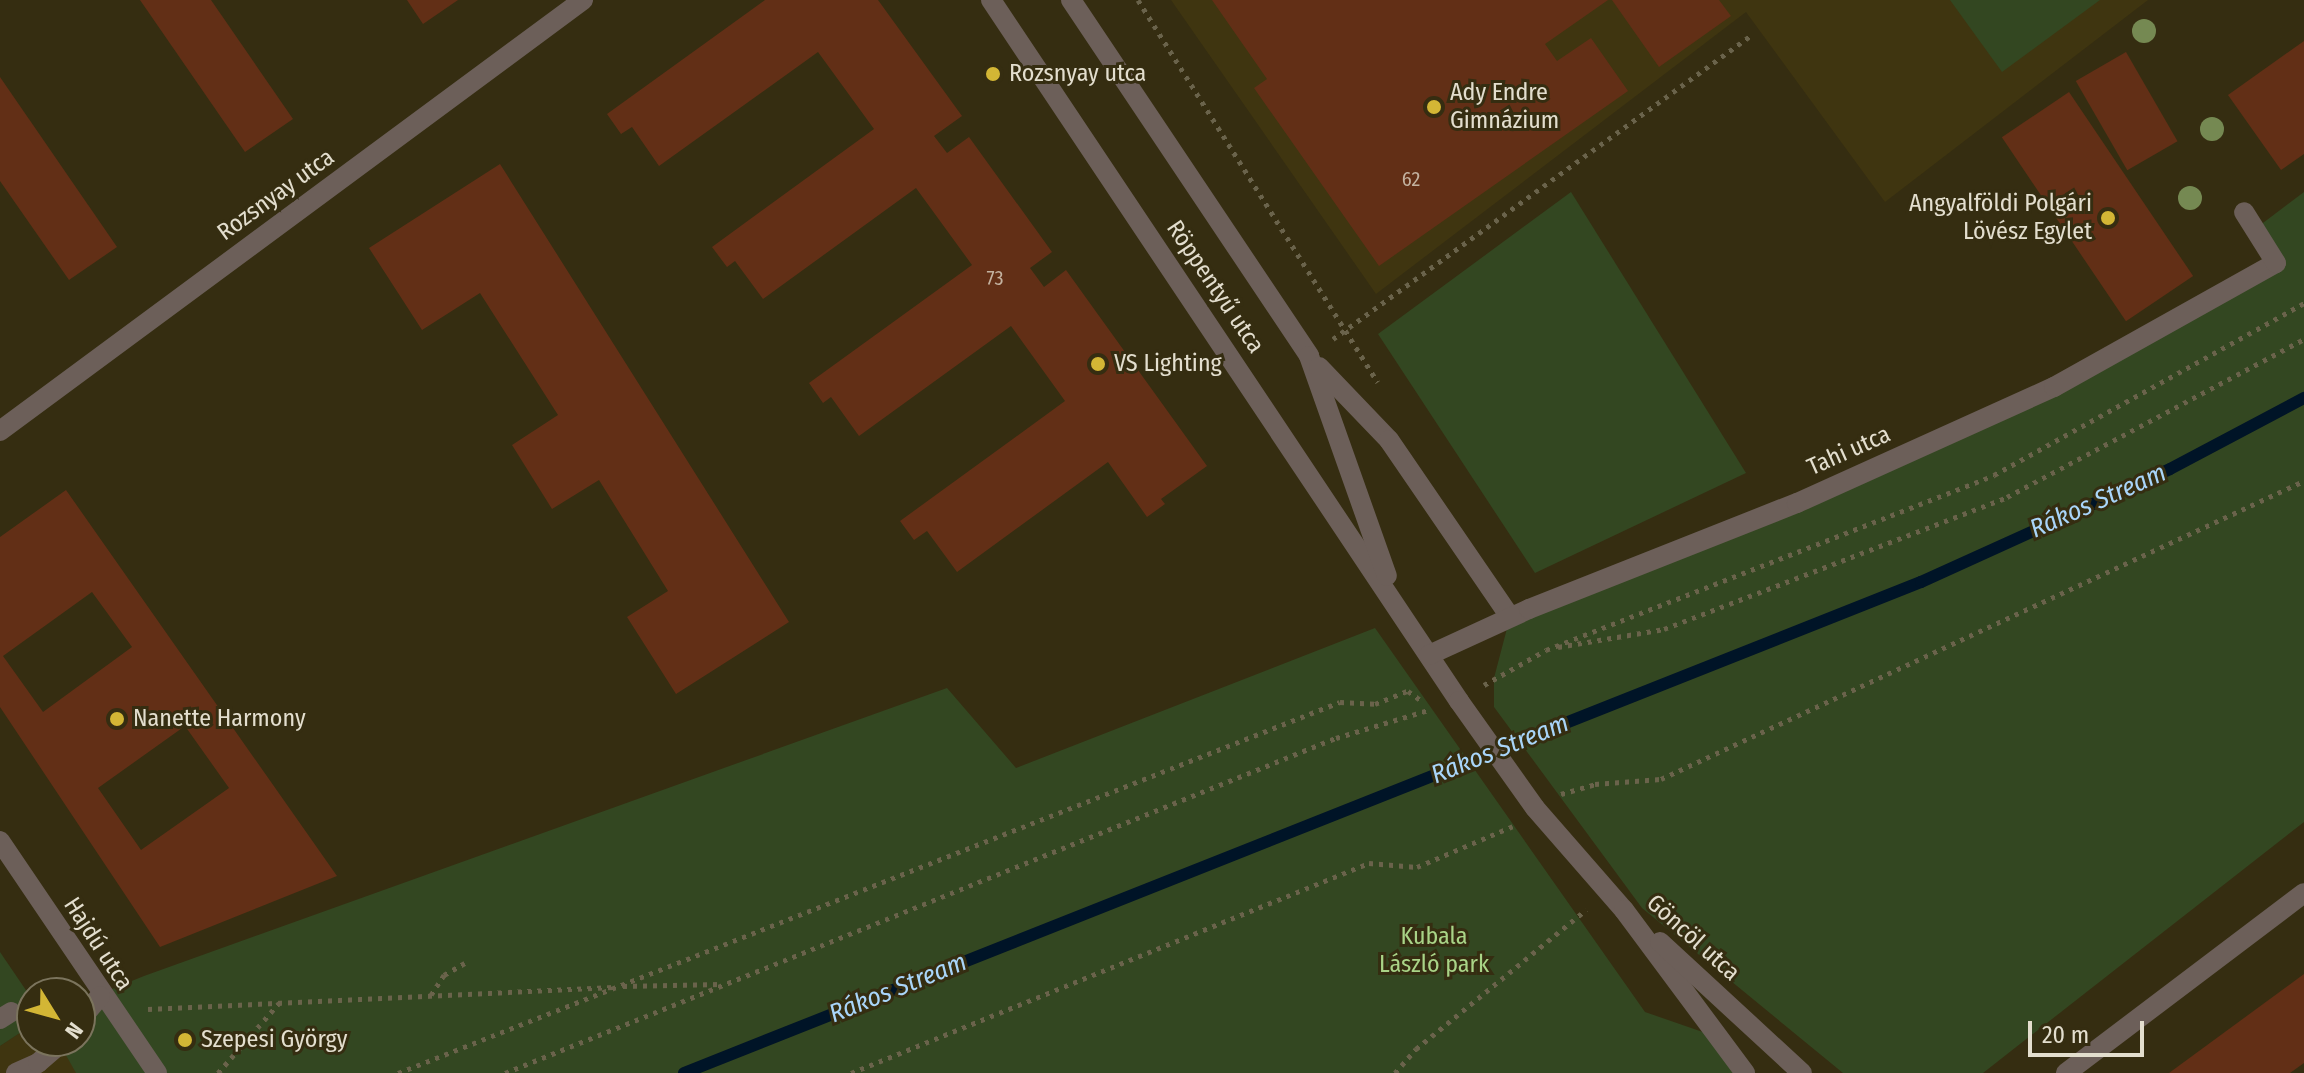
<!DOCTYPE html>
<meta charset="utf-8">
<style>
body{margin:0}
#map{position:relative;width:2304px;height:1073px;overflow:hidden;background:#352d11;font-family:"Fira Sans Condensed",sans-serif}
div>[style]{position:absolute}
.built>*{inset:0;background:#3f3510}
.green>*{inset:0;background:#334721}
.stream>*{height:12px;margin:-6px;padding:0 6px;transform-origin:6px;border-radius:6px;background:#001427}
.building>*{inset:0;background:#622f16;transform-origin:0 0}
.path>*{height:5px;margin-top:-2.5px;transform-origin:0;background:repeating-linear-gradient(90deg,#6a634b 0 4px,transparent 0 10px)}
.minor>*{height:20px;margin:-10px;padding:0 10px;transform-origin:10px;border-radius:10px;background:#6c5f59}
.trees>*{width:24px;height:24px;margin:-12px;border-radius:50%;background:#758952}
.dots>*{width:22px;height:22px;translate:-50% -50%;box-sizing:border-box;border:4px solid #352d11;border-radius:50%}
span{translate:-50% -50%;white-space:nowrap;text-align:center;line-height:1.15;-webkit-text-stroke:6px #352d11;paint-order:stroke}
.number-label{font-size:20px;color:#c3b2a0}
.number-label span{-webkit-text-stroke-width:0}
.poi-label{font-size:24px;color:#e3dece}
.left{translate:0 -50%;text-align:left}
.right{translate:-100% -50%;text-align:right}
.street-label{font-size:24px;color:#e3dece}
.park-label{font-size:24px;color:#a9d487}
.water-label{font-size:26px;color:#a9d5f9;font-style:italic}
.north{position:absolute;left:16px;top:977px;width:80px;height:80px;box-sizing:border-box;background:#352d11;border:2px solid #7b745d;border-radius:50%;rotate:127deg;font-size:22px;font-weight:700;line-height:32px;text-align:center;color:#e3dece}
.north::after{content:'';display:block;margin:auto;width:28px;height:36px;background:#d3b635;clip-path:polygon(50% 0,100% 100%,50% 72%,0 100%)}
.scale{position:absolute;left:2028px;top:1021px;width:116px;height:36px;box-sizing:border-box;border:4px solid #e3dece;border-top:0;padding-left:10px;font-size:24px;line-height:28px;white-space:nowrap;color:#e3dece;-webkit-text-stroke:6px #352d11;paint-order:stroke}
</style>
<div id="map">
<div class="built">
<div style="clip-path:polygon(1171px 0,2148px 0,1885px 202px,1746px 12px,1376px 294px)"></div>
<div style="clip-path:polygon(32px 1025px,32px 1041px,59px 1041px,77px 1073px,0 1073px,0 1046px)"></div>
</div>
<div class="green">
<div style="clip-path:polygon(1950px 0,2100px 0,2002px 72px)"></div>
<div style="clip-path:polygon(1571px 192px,1746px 473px,1535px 573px,1378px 334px)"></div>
<div style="clip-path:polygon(2304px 192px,2304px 822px,1983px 1073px,1843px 1073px,1642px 908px,1494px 707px,1494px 678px,1510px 617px,2054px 387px,2275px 263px,2255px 229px)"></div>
<div style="clip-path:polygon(1375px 628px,1645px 1012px,1720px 1038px,1745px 1073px,76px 1073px,58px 1041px,80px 1041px,80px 1002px,144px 976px,947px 688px,1016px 768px)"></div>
<div style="clip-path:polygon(0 952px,32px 999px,32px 1025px,0 1046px)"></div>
</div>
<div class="stream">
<div style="left:684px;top:1073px;width:1331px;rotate:-21.65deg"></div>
<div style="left:1921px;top:582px;width:273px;rotate:-24.4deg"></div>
<div style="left:2170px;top:469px;width:152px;rotate:-27.9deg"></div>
</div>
<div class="building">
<div style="clip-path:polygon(140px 0,211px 0,293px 119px,245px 152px)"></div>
<div style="clip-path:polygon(407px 0,458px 0,423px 24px)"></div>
<div style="clip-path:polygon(765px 0,878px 0,962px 116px,934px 136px,947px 153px,969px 137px,1052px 252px,1030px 268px,1044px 287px,1066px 270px,1207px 466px,1161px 499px,1165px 504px,1147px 517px,1108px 462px,957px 572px,927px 531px,914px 540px,900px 521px,1065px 401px,1011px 326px,859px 436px,831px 397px,823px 403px,809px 383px,972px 265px,916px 188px,763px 299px,735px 261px,727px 267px,712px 247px,874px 129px,818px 52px,659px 166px,632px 127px,621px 134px,607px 114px)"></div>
<div style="clip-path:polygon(1212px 0,1608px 0,1545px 44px,1557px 61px,1591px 38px,1628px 91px,1379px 266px,1254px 88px,1267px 79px)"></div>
<div style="clip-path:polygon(1612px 0,1719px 0,1731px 16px,1659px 67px)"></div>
<div style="clip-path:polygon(2304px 41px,2304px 154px,2281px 170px,2228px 95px)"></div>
<div style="left:2126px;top:52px;width:103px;height:58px;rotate:60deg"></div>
<div style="clip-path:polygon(0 77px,117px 247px,69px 280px,0 181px)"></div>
<div style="left:2069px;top:92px;width:222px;height:81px;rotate:56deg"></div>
<div style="clip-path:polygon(500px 164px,789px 622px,676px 694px,627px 617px,668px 591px,599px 480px,552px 509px,512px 445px,558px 415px,480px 293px,422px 330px,369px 248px)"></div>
<div style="clip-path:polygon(evenodd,66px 490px,337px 876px,160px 947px,0 707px,0 537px,66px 490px,92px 592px,132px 647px,43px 712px,3px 656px,92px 592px,66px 490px,185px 726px,229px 788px,141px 850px,98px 788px,185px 726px)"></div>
<div style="clip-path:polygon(2304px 974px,2304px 1063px,2290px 1073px,2169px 1073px)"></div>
</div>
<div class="path">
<div style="left:1138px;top:0;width:451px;rotate:57.9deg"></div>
<div style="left:1333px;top:339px;width:519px;rotate:-35.99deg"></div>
<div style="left:1558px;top:647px;width:108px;rotate:-9.6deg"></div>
<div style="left:1664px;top:629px;width:368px;rotate:-21deg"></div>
<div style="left:2007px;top:497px;width:336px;rotate:-28deg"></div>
<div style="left:1484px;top:685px;width:71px;rotate:-29.4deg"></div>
<div style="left:1546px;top:650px;width:481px;rotate:-21.3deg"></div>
<div style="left:1994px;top:475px;width:355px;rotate:-29deg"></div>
<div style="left:1561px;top:794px;width:35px;rotate:-16deg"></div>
<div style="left:1595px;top:784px;width:66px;rotate:-4.3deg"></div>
<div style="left:1661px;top:779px;width:709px;rotate:-24.87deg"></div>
<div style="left:623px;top:986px;width:98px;rotate:-1.2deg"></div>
<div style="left:431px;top:995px;width:24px;rotate:-57deg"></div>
<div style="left:444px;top:975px;width:24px;rotate:-30deg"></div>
<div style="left:148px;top:1009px;width:466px;rotate:-2.7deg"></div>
<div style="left:218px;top:1073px;width:93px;rotate:-48.9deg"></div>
<div style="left:398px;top:1073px;width:1012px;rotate:-21.5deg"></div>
<div style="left:1340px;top:702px;width:35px;rotate:3deg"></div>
<div style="left:1375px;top:704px;width:35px;rotate:-22deg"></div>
<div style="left:1408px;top:691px;width:17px;rotate:36deg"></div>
<div style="left:505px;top:1073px;width:896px;rotate:-21.96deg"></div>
<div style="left:1336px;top:738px;width:97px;rotate:-16.8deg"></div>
<div style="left:851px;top:1073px;width:559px;rotate:-22.07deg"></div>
<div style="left:1369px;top:863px;width:48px;rotate:4.8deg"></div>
<div style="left:1417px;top:867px;width:104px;rotate:-23.1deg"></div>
<div style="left:1395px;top:1073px;width:32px;rotate:-49deg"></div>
<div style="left:1416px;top:1049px;width:220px;rotate:-39.3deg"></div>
</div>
<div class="minor">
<div style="left:991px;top:0;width:843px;rotate:56.27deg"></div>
<div style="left:1459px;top:701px;width:131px;rotate:54.6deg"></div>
<div style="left:1535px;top:808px;width:135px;rotate:48.9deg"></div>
<div style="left:1624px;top:910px;width:203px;rotate:53.4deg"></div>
<div style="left:1071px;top:0;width:428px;rotate:56.2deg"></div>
<div style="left:1309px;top:356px;width:233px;rotate:70.5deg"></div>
<div style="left:1319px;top:367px;width:101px;rotate:46.2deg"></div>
<div style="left:1389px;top:440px;width:214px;rotate:55.6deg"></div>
<div style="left:0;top:431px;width:725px;rotate:-36.47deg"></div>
<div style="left:1429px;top:655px;width:110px;rotate:-24.7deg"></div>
<div style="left:1529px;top:609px;width:288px;rotate:-21.6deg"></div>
<div style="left:1797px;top:503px;width:282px;rotate:-24.3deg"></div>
<div style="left:2054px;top:387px;width:254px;rotate:-29.2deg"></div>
<div style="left:2276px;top:263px;width:60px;rotate:-122.1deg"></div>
<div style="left:0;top:841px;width:280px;rotate:55.9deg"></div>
<div style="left:1660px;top:942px;width:193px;rotate:42.7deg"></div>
<div style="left:0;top:1019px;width:13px;rotate:-32deg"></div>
<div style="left:80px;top:1020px;width:31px;rotate:-50deg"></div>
<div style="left:16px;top:1073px;width:24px;rotate:-24deg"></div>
<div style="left:38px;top:1063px;width:33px;rotate:-41deg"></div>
<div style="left:2066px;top:1073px;width:298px;rotate:-37.1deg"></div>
</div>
<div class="trees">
<div style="left:2144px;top:31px"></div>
<div style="left:2212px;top:129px"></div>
<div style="left:2190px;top:198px"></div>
</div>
<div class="dots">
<div style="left:993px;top:74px;background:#d3b635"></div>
<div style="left:1434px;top:107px;background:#d3b635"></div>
<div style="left:2108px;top:218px;background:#d3b635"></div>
<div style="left:1098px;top:364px;background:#d3b635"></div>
<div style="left:117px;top:719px;background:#d3b635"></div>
<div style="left:185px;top:1040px;background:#d3b635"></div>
</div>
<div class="number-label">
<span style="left:1411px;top:179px">62</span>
<span style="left:995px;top:278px">73</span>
</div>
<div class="poi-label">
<span class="left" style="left:1009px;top:74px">Rozsnyay utca</span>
<span class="left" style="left:1450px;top:107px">Ady Endre<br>Gimnázium</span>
<span class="right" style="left:2092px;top:218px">Angyalföldi Polgári<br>Lövész Egylet</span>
<span class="left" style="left:1114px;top:364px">VS Lighting</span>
<span class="left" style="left:133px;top:719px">Nanette Harmony</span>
<span class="left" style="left:201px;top:1040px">Szepesi György</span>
</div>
<div class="street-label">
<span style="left:276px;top:195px;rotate:-36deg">Rozsnyay utca</span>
<span style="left:1215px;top:287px;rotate:56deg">Röppentyű utca</span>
<span style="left:1849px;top:451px;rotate:-24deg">Tahi utca</span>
<span style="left:1693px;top:938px;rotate:42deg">Göncöl utca</span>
<span style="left:98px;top:944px;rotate:57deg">Hajdú utca</span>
</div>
<div class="park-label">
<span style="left:1434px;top:951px">Kubala<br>László park</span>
</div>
<div class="water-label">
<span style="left:2098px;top:501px;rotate:-24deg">Rákos Stream</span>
<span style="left:1500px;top:749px;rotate:-22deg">Rákos Stream</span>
<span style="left:898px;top:988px;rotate:-22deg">Rákos Stream</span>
</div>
<div class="north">N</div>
<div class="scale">20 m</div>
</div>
